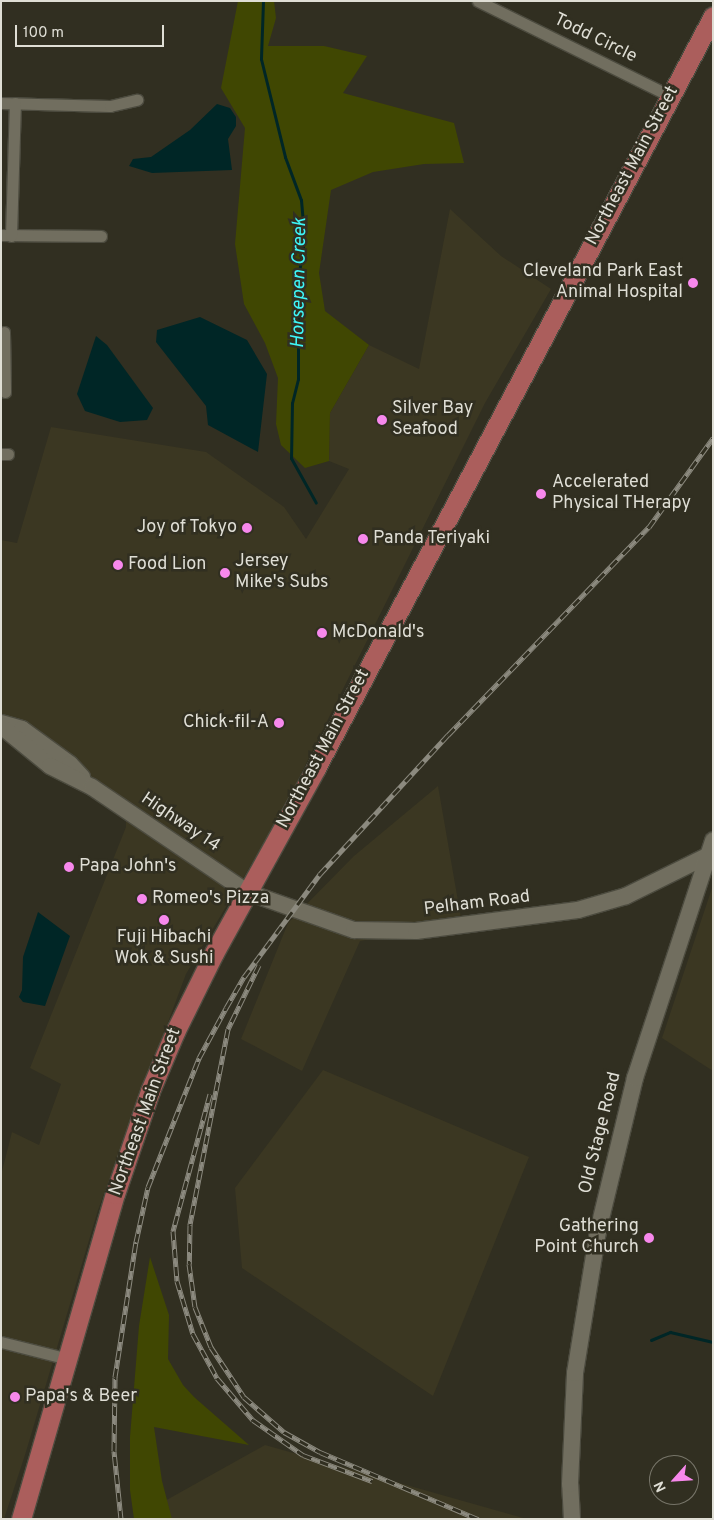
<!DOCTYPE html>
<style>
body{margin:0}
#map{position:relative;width:714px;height:1520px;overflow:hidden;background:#312f21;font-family:Overpass,sans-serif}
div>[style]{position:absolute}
.built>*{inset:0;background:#3b3722}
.green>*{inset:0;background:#404702}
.water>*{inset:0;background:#002626}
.stream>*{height:3px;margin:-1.5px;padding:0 1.5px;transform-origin:1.5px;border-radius:1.5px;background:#002626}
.roads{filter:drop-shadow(1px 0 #4c4b3f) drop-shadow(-1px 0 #4c4b3f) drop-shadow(0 1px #4c4b3f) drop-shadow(0 -1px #4c4b3f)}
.street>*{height:11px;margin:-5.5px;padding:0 5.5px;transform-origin:5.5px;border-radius:5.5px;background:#716e5f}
.secondary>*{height:16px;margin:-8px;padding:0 8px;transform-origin:8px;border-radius:8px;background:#716e5f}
.primary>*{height:19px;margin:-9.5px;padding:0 9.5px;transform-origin:9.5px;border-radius:9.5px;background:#ab5e5c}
.rail>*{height:5px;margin-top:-2.5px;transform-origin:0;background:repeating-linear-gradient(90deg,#312f21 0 9px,#8c8a7f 0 18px);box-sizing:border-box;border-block:1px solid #8c8a7f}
.dots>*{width:14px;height:14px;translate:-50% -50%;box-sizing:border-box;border:2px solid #312f21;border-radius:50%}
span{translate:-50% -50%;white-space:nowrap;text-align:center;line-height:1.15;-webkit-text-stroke:5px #312f21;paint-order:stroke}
.street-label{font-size:18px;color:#dfded5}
.poi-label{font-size:18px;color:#dfded5}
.right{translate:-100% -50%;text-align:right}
.left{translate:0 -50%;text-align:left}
.water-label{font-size:19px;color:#3ef6f7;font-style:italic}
.frame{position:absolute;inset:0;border:2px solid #dfded5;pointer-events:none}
.north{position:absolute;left:649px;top:1455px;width:50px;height:50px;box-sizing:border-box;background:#312f21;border:1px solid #777569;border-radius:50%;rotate:244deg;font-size:14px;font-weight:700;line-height:20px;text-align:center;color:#dfded5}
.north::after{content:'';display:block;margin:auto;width:18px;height:22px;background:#f788ec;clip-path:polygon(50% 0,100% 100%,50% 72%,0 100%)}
.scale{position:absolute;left:15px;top:25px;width:149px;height:22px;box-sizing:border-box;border:2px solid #dfded5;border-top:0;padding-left:6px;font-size:15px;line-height:18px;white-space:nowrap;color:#dfded5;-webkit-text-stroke:4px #312f21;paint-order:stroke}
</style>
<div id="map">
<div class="built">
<div style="clip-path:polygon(450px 209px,501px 256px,551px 289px,485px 403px,280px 816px,186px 974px,98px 1210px,25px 1455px,4px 1519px,1px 1519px,1px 1175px,12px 1132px,39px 1145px,61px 1084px,30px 1068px,126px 827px,126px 800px,1px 715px,1px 540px,17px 543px,51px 427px,206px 452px,284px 507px,306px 539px,349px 469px,329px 461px,330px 413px,369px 345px,419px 369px)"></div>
<div style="clip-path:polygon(438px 786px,462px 924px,360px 941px,302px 1071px,241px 1039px,288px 923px,354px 856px)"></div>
<div style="clip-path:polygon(713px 885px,713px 1071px,662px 1038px)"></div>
<div style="clip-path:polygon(323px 1070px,529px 1157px,433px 1396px,242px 1268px,235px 1188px)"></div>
<div style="clip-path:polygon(265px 1445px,527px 1519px,169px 1519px,163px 1502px)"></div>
</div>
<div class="green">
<div style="clip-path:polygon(238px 1px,274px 1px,276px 18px,268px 46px,324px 46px,367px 56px,343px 93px,454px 123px,464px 163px,424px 164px,373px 172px,331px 190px,319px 273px,325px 311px,369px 345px,330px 413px,329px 461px,305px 468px,281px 445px,276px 424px,278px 378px,265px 343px,244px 304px,235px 244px,245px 128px,221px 88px)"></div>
<div style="clip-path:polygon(150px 1257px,169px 1315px,168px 1359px,183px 1385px,194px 1397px,249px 1445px,154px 1427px,162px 1481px,172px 1519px,134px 1519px,130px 1490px,130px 1437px,139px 1326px)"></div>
</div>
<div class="water">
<div style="clip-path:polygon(217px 104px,230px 108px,236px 117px,236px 126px,228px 139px,232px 170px,152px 173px,129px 166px,133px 159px,151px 157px,190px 130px)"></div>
<div style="clip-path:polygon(200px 317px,247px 340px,267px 374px,258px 452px,208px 425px,206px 406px,156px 342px,157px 330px)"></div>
<div style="clip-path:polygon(96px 336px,107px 345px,153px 408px,147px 420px,120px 422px,85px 411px,77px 394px)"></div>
<div style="clip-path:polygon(38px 912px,70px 936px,45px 1006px,23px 1002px,19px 997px,22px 990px,23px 957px)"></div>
</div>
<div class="stream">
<div style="left:263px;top:1px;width:58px;rotate:92deg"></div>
<div style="left:261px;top:59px;width:101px;rotate:76.2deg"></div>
<div style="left:285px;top:157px;width:46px;rotate:69.6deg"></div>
<div style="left:301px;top:200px;width:23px;rotate:85deg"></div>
<div style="left:303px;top:223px;width:24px;rotate:90deg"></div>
<div style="left:303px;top:247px;width:32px;rotate:99deg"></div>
<div style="left:298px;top:279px;width:100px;rotate:90deg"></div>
<div style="left:298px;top:379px;width:25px;rotate:104deg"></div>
<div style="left:292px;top:403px;width:55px;rotate:91deg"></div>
<div style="left:291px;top:458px;width:51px;rotate:60.9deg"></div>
<div style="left:651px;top:1340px;width:21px;rotate:-23deg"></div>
<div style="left:670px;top:1332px;width:44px;rotate:13.1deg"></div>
</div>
<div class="roads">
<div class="street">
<div style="left:478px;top:1px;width:214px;rotate:26.3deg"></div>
<div style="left:1px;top:103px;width:109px;rotate:1.6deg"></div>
<div style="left:110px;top:106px;width:28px;rotate:-13deg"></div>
<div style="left:1px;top:235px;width:100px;rotate:0.6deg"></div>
<div style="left:11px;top:236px;width:133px;rotate:-88.3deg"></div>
<div style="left:4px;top:332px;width:60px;rotate:89deg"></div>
<div style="left:1px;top:454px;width:7px"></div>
<div style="left:1px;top:1342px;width:69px;rotate:14.2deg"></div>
</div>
<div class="secondary">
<div style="left:1px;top:723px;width:22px;rotate:16deg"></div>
<div style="left:22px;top:729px;width:59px;rotate:36.1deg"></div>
<div style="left:70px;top:764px;width:18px;rotate:47deg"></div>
<div style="left:1px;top:726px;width:63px;rotate:39.2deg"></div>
<div style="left:50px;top:766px;width:47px;rotate:26.6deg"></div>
<div style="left:92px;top:787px;width:187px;rotate:34.1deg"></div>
<div style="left:247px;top:892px;width:114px;rotate:19.6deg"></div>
<div style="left:354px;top:930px;width:62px;rotate:0.9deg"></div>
<div style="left:416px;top:931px;width:163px;rotate:-7.4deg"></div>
<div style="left:578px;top:910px;width:50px;rotate:-16.3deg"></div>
<div style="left:626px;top:896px;width:90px;rotate:-26.3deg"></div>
<div style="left:572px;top:1519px;width:35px;rotate:-93deg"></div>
<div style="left:570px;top:1484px;width:111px;rotate:-87.4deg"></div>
<div style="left:575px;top:1373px;width:144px;rotate:-80.8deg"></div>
<div style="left:598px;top:1231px;width:157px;rotate:-76.4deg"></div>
<div style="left:635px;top:1078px;width:250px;rotate:-71.8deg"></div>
</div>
<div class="primary">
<div style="left:21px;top:1519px;width:338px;rotate:-73.9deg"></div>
<div style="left:115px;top:1194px;width:109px;rotate:-71.2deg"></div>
<div style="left:150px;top:1091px;width:64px;rotate:-67deg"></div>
<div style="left:175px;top:1032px;width:88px;rotate:-63.7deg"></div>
<div style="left:214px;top:953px;width:211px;rotate:-61.1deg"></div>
<div style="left:316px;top:768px;width:850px;rotate:-62.17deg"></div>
</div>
</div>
<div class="rail">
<div style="left:259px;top:965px;width:71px;rotate:115.8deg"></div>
<div style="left:228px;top:1029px;width:200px;rotate:101deg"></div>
<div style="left:190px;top:1225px;width:39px;rotate:91deg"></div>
<div style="left:189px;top:1264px;width:43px;rotate:82.1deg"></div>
<div style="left:195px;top:1307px;width:43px;rotate:68.2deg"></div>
<div style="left:211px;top:1347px;width:60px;rotate:56.6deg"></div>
<div style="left:244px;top:1397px;width:53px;rotate:41.2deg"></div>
<div style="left:284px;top:1432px;width:41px;rotate:29.1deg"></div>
<div style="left:320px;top:1452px;width:172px;rotate:23deg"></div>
<div style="left:210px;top:1094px;width:142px;rotate:105.1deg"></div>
<div style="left:173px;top:1231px;width:50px;rotate:85.4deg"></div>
<div style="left:177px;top:1281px;width:55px;rotate:73.2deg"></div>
<div style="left:193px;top:1334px;width:50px;rotate:61.4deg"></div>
<div style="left:217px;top:1378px;width:55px;rotate:49.4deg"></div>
<div style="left:253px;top:1420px;width:61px;rotate:35deg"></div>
<div style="left:303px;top:1455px;width:74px;rotate:20.6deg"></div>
<div style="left:121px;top:1519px;width:68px;rotate:-95.9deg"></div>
<div style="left:114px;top:1451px;width:74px;rotate:-89.2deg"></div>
<div style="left:115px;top:1377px;width:137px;rotate:-81.2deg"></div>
<div style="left:136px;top:1242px;width:56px;rotate:-77.7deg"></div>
<div style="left:148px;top:1187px;width:139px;rotate:-68.4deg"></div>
<div style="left:199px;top:1058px;width:57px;rotate:-61.6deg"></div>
<div style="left:226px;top:1008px;width:36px;rotate:-60deg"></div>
<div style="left:244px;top:977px;width:128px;rotate:-53.6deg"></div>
<div style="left:320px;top:874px;width:189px;rotate:-47.4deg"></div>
<div style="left:448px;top:735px;width:289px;rotate:-46deg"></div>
<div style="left:649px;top:527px;width:110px;rotate:-54.3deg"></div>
</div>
<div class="dots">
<div style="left:693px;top:283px;background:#f788ec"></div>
<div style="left:382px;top:420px;background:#f788ec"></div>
<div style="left:541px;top:494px;background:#f788ec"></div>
<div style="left:247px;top:528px;background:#f788ec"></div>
<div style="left:363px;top:539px;background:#f788ec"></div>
<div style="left:118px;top:565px;background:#f788ec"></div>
<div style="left:225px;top:573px;background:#f788ec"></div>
<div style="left:322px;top:633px;background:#f788ec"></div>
<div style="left:279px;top:723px;background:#f788ec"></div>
<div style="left:69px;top:867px;background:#f788ec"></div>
<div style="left:142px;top:899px;background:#f788ec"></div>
<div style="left:164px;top:920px;background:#f788ec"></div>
<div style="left:649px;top:1238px;background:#f788ec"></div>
<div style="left:15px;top:1397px;background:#f788ec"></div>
</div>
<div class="street-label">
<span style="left:595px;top:39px;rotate:26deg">Todd Circle</span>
<span style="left:633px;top:166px;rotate:-62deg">Northeast Main Street</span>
<span style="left:324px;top:749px;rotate:-62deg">Northeast Main Street</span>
<span style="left:180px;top:823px;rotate:34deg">Highway 14</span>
<span style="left:477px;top:904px;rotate:-7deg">Pelham Road</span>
<span style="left:146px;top:1112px;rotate:-70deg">Northeast Main Street</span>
<span style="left:601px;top:1133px;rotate:-76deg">Old Stage Road</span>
</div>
<div class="poi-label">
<span class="right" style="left:683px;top:283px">Cleveland Park East<br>Animal Hospital</span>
<span class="left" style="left:392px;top:420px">Silver Bay<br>Seafood</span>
<span class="left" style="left:552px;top:494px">Accelerated<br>Physical THerapy</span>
<span class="right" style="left:237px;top:528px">Joy of Tokyo</span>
<span class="left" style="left:373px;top:539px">Panda Teriyaki</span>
<span class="left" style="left:235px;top:573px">Jersey<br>Mike's Subs</span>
<span class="left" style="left:128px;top:565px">Food Lion</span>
<span class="left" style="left:332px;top:633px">McDonald's</span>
<span class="right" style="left:269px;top:723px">Chick-fil-A</span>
<span class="left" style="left:79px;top:867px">Papa John's</span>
<span class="left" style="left:152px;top:899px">Romeo's Pizza</span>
<span style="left:164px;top:949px">Fuji Hibachi<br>Wok &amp; Sushi</span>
<span class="right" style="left:639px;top:1238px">Gathering<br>Point Church</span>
<span class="left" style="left:25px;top:1397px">Papa's &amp; Beer</span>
</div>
<div class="water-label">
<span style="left:300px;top:283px;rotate:-89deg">Horsepen Creek</span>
</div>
<div class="frame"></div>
<div class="north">N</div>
<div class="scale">100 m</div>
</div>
